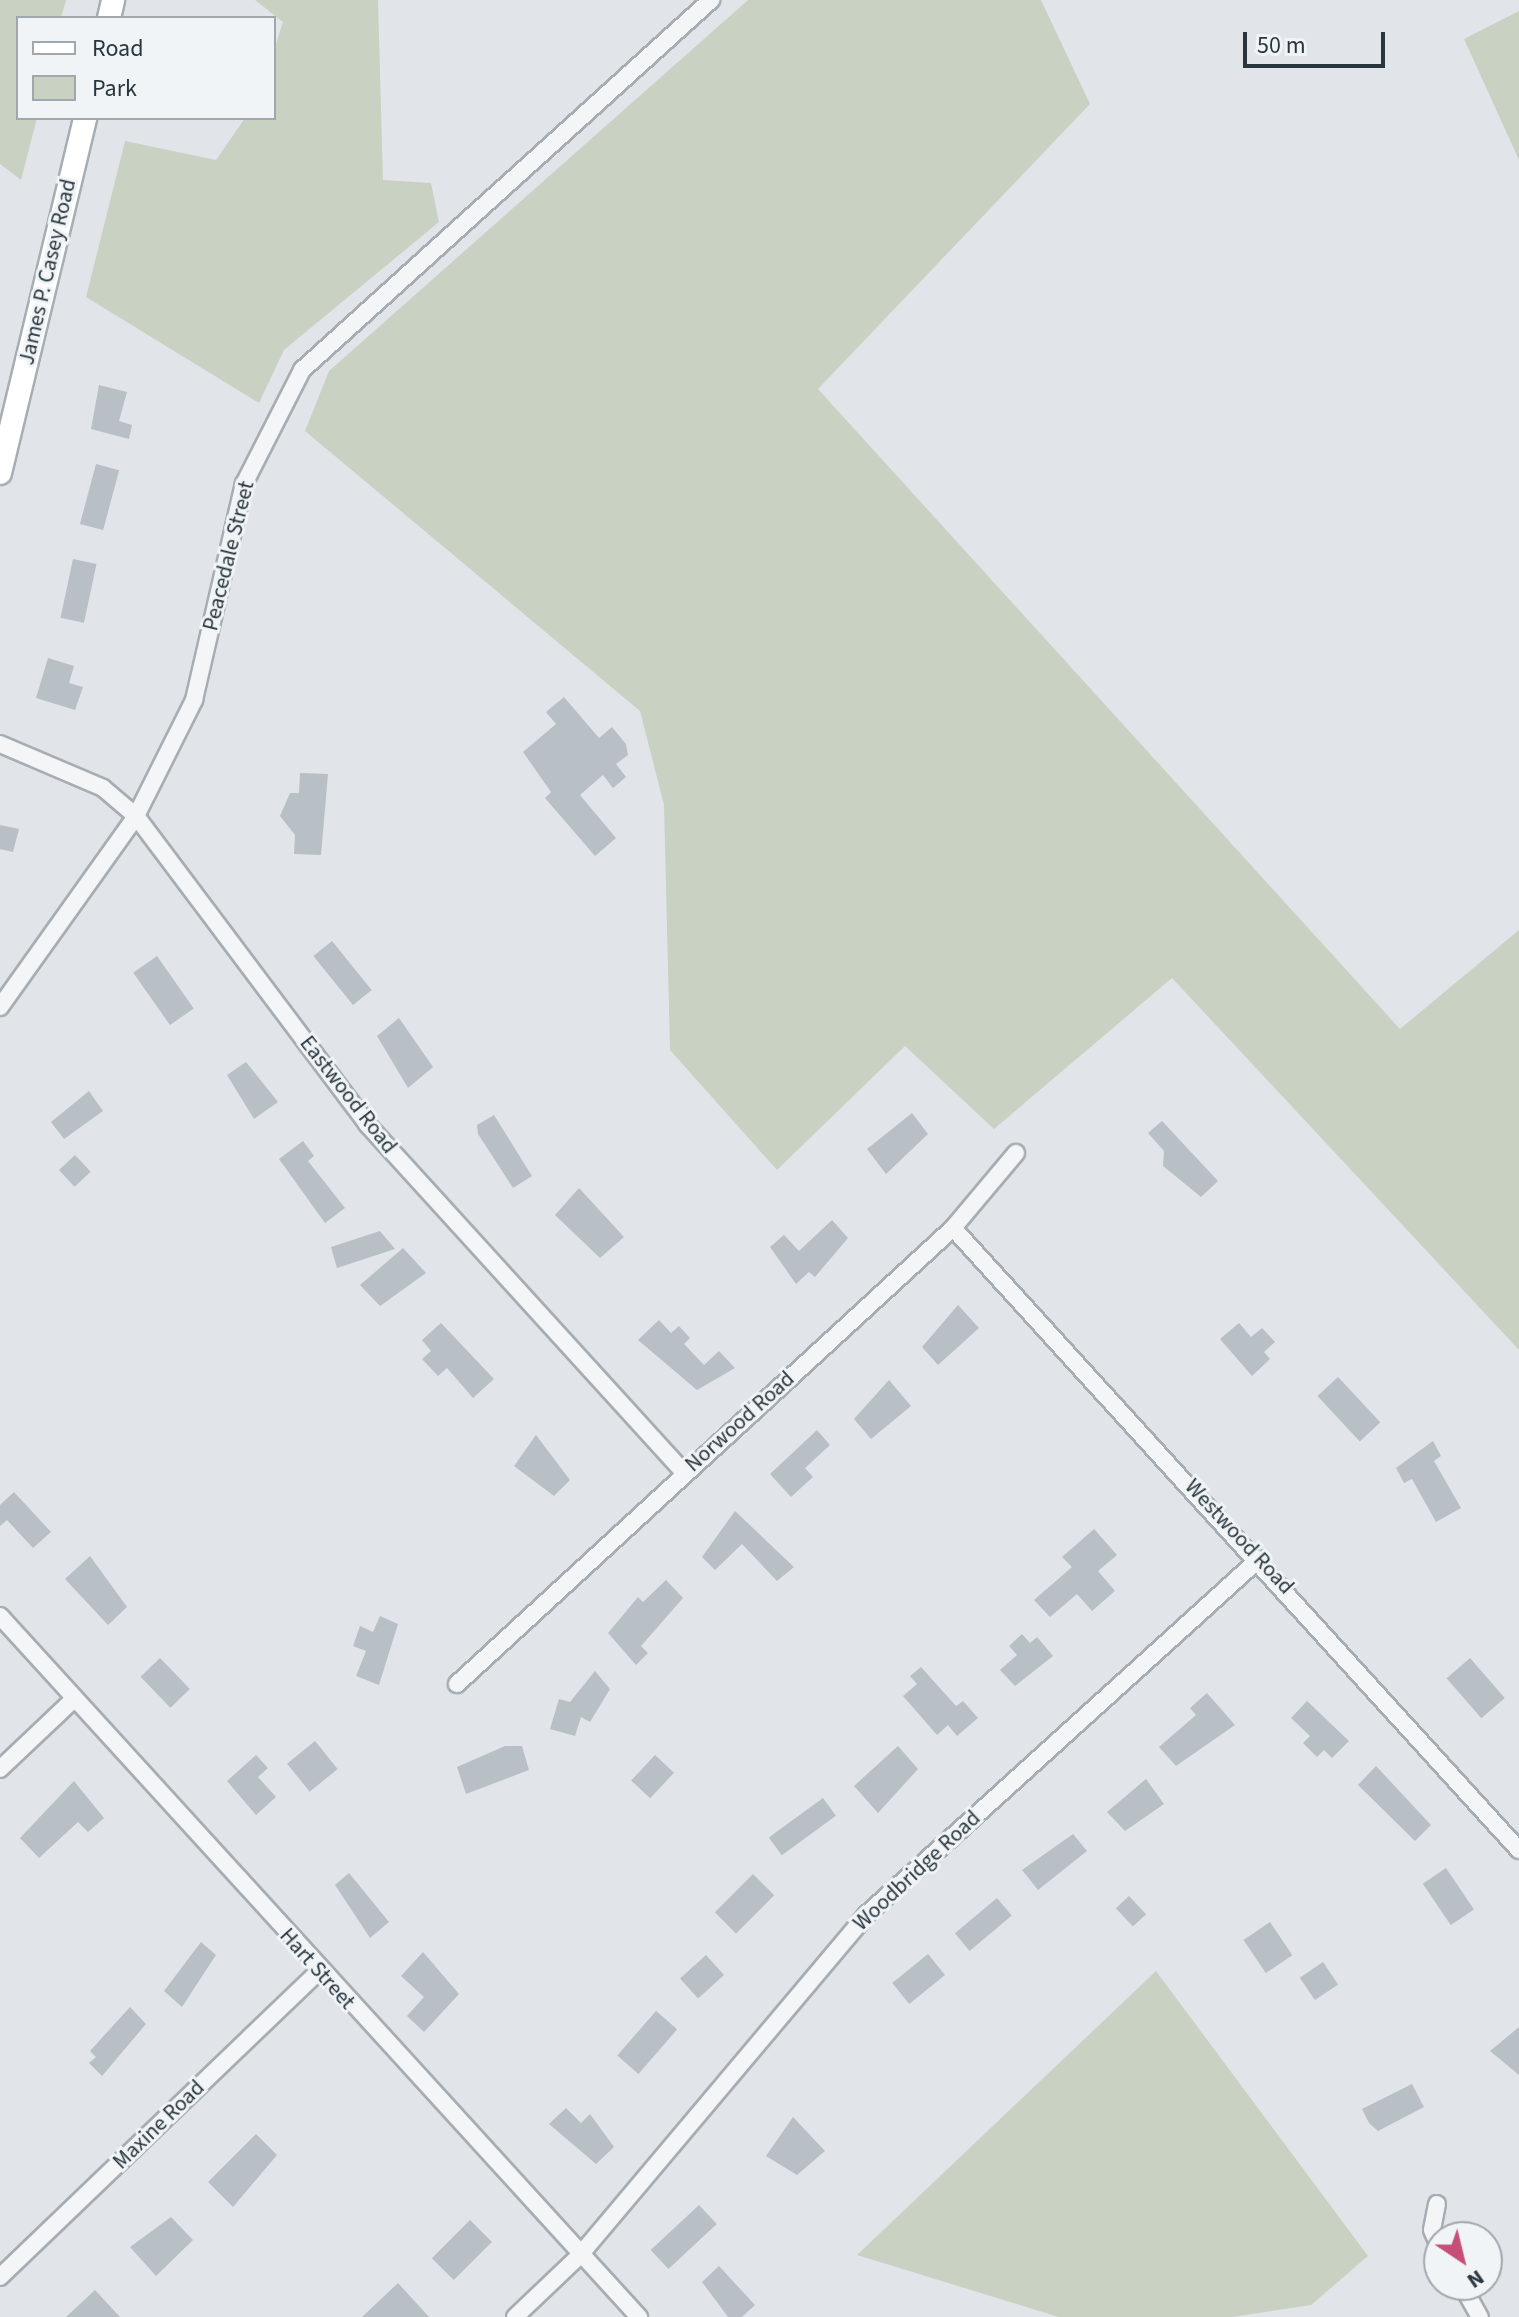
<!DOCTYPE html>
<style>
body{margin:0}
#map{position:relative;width:1519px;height:2317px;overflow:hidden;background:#e1e5e9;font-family:"Source Sans 3",sans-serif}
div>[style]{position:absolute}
.green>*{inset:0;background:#c9d2c2}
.building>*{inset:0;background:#b8bfc5;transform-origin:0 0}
.roads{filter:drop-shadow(2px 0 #a6adb3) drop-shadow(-2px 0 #a6adb3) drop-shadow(0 2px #a6adb3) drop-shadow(0 -2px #a6adb3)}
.street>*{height:16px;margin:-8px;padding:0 8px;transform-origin:8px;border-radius:8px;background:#f3f5f7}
.secondary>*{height:22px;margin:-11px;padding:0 11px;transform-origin:11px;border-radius:11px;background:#fff}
span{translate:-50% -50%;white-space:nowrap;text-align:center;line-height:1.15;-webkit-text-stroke:6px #f0f4f6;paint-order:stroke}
.street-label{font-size:22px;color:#2a363f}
.legend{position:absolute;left:16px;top:16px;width:260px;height:104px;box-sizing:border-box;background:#f0f4f6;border:2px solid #a1a8ad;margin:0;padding:10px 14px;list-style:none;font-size:24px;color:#2a363f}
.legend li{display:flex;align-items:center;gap:16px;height:40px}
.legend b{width:40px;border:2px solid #a1a8ad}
.north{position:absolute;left:1423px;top:2221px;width:80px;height:80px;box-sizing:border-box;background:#f0f4f6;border:2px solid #a1a8ad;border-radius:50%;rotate:145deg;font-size:22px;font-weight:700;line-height:32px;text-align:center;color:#2a363f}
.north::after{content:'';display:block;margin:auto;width:28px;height:36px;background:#c54f76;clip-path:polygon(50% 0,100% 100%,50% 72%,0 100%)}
.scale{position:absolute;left:1243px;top:32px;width:142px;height:36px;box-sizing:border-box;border:4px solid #2a363f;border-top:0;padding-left:10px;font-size:24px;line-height:28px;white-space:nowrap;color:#2a363f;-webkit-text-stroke:6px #f0f4f6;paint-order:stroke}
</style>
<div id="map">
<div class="green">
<div style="clip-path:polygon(0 0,66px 0,61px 18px,18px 18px,18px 118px,37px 118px,21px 180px,0 164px)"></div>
<div style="clip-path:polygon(255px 0,378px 0,383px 180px,431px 183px,439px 222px,284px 350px,259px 403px,86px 297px,125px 141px,216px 160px,245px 118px,274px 118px,274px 50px,283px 22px)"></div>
<div style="clip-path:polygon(748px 0,1041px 0,1090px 104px,818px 389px,1400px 1029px,1519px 930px,1519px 1350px,1172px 978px,994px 1129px,905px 1046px,777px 1170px,670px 1050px,664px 805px,640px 711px,305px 431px,329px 371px)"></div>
<div style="clip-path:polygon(1519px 11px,1519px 160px,1464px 39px)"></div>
<div style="clip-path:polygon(1156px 1971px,1368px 2256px,1311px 2305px,1232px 2317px,1059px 2317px,857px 2255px)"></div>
</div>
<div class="building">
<div style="clip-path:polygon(99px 385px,127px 392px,119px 421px,132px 425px,129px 439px,91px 429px)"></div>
<div style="left:96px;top:464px;width:24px;height:62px;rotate:15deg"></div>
<div style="left:73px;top:559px;width:24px;height:60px;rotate:12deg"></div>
<div style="clip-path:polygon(48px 658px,74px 666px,69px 683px,83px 687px,75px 710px,36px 698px)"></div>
<div style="clip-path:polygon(564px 697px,599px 738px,612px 727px,626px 744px,628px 755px,616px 764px,626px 777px,613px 788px,603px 775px,580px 795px,616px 838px,595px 856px,545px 798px,551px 792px,523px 752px,556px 724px,546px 712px)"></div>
<div style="clip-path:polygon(300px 773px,328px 774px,321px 855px,294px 854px,295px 835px,280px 816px,290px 793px,299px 793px)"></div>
<div style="clip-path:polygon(0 825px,19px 829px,13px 852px,0 849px)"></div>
<div style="left:332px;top:941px;width:63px;height:24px;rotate:51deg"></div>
<div style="left:157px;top:956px;width:64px;height:29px;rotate:55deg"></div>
<div style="clip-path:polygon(399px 1018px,433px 1067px,408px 1088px,377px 1036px)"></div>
<div style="clip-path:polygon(246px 1062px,278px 1102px,254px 1119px,227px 1075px)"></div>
<div style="clip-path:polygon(89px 1091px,103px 1111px,64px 1139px,51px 1122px)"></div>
<div style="clip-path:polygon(912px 1113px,928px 1134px,886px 1174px,867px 1149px)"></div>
<div style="clip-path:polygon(494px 1115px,532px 1176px,513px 1188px,478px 1134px,477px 1125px)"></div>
<div style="clip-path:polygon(1162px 1121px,1218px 1181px,1201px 1197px,1163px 1166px,1164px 1151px,1148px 1133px)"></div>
<div style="clip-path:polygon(303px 1141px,314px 1156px,308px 1161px,345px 1208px,325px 1223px,279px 1159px)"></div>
<div style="left:75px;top:1155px;width:23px;height:22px;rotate:47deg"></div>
<div style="clip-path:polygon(579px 1188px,624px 1237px,600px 1258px,555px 1215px)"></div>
<div style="clip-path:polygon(832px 1220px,848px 1238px,815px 1277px,809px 1272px,796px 1284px,770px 1247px,784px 1235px,799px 1251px)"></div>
<div style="clip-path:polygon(380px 1231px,395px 1249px,337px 1268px,331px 1247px)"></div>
<div style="clip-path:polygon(403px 1248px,426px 1273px,380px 1306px,360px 1285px)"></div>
<div style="clip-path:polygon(958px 1305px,979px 1328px,938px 1365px,922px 1347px)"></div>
<div style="clip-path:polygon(659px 1320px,671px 1333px,679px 1326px,690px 1338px,684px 1344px,704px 1365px,719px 1351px,735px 1368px,697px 1390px,638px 1340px)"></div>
<div style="clip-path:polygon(441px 1323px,494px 1379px,473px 1398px,447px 1368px,438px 1376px,422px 1359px,431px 1351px,422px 1340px)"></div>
<div style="clip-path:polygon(1239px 1323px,1251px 1337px,1262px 1328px,1275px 1342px,1264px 1352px,1270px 1359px,1252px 1376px,1220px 1339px)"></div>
<div style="left:1338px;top:1377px;width:62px;height:28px;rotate:47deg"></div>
<div style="clip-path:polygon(889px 1380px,911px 1406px,871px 1439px,854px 1419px)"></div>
<div style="clip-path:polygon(817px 1430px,830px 1445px,805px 1468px,813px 1477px,791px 1497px,770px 1474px)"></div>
<div style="clip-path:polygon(536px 1435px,570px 1480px,554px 1496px,514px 1466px)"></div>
<div style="clip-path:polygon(1433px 1441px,1441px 1456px,1434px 1461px,1461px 1508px,1436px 1522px,1412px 1479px,1404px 1483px,1396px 1468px)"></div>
<div style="clip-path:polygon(14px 1492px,51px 1532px,33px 1548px,7px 1520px,0 1526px,0 1505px)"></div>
<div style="clip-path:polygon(735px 1511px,794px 1567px,777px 1581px,742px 1544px,715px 1570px,702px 1557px)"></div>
<div style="clip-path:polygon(1094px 1529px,1117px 1555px,1098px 1571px,1115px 1591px,1092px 1611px,1077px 1594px,1050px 1617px,1034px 1600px,1072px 1567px,1062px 1557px)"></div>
<div style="clip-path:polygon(90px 1556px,127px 1607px,108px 1625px,65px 1579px)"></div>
<div style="clip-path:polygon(666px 1580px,683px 1598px,641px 1646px,648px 1653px,636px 1665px,608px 1633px,638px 1597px,643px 1602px)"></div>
<div style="clip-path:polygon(380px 1616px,398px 1624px,379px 1685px,356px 1676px,366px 1651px,353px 1646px,360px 1626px,373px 1632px)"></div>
<div style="clip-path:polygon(1022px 1634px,1030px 1643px,1037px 1637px,1053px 1656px,1015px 1686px,1000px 1670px,1017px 1655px,1009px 1646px)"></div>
<div style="left:160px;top:1658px;width:43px;height:27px;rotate:46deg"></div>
<div style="left:1470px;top:1658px;width:53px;height:31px;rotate:49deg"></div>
<div style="clip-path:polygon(921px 1667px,956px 1706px,963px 1701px,978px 1718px,957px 1736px,948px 1725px,937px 1735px,903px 1696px,917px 1684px,910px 1676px)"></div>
<div style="clip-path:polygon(595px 1671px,610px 1689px,590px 1722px,581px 1717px,575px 1736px,550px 1729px,559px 1699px,570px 1702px)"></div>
<div style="clip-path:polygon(1207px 1693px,1235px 1725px,1176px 1766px,1159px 1747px,1196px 1715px,1190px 1708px)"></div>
<div style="clip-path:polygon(1307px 1701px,1349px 1741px,1332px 1758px,1324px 1750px,1317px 1757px,1303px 1743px,1310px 1736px,1291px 1718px)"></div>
<div style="left:315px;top:1741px;width:36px;height:36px;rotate:51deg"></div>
<div style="clip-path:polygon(505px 1746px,522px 1746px,529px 1770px,466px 1794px,457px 1767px)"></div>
<div style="clip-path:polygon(898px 1746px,918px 1769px,878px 1813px,854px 1786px)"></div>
<div style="clip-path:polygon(256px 1755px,268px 1768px,258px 1777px,276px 1797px,256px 1815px,227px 1781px)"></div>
<div style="left:655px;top:1755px;width:26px;height:35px;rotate:43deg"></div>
<div style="clip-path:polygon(1376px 1766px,1431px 1825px,1415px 1841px,1358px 1785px)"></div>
<div style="clip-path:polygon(1146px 1779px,1164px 1804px,1125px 1831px,1107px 1812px)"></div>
<div style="clip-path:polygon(74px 1781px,104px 1818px,88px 1832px,78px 1822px,39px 1858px,20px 1838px)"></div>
<div style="left:823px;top:1798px;width:22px;height:67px;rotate:54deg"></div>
<div style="clip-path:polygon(1073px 1834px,1087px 1851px,1038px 1890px,1022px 1870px)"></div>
<div style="left:1446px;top:1868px;width:50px;height:28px;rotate:56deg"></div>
<div style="clip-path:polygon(349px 1873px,389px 1922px,370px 1938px,335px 1885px)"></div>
<div style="left:753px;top:1874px;width:30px;height:54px;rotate:45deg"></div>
<div style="left:1129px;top:1896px;width:25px;height:18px;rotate:47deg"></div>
<div style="left:997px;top:1898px;width:23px;height:55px;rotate:50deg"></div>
<div style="left:1270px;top:1922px;width:40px;height:32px;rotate:56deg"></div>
<div style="clip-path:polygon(201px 1942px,216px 1955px,182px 2007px,164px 1991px)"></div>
<div style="clip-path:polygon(423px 1952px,459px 1994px,424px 2032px,407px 2016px,424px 1997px,401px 1976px)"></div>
<div style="left:928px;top:1954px;width:27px;height:46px;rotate:51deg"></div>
<div style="left:706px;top:1955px;width:27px;height:35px;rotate:48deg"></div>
<div style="left:1323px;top:1962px;width:27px;height:28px;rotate:56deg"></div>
<div style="clip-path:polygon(130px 2007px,146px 2024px,102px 2076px,89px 2063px,96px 2057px,90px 2051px)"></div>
<div style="left:656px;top:2011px;width:28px;height:59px;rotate:41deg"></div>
<div style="clip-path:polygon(1519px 2027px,1519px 2075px,1490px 2051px)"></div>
<div style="clip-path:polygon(1412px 2084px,1424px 2107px,1378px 2131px,1369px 2123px,1362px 2109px)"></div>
<div style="clip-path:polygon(566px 2108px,581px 2123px,590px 2114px,614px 2147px,596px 2164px,549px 2124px)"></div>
<div style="clip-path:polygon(793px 2117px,825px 2151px,797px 2175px,766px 2156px)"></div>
<div style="clip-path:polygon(256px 2134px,277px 2155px,233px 2207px,208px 2182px)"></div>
<div style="left:699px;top:2205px;width:26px;height:66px;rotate:47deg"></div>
<div style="clip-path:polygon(171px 2217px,193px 2240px,156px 2276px,130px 2247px)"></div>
<div style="left:470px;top:2220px;width:31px;height:54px;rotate:45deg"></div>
<div style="clip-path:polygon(719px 2266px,755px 2305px,742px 2317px,728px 2317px,702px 2282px)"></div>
<div style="clip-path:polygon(398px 2283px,429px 2317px,362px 2317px)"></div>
<div style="clip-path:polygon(95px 2290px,120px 2317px,66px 2317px)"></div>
</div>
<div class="roads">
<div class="street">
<div style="left:0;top:744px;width:112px;rotate:23.1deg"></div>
<div style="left:103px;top:788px;width:43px;rotate:40.3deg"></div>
<div style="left:136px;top:816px;width:385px;rotate:53.1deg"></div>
<div style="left:367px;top:1124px;width:472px;rotate:47.7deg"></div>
<div style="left:0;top:1007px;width:234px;rotate:-54.5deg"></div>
<div style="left:136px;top:816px;width:130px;rotate:-63.4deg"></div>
<div style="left:194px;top:700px;width:222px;rotate:-77deg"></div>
<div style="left:244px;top:484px;width:128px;rotate:-63deg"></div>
<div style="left:302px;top:370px;width:552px;rotate:-42.13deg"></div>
<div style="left:953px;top:1228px;width:841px;rotate:47.7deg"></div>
<div style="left:0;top:1616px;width:949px;rotate:47.65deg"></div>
<div style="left:457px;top:1684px;width:674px;rotate:-42.59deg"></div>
<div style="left:953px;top:1228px;width:98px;rotate:-50deg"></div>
<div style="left:0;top:1769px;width:102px;rotate:-43.4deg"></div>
<div style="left:1437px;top:2204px;width:26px;rotate:101deg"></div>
<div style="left:1432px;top:2230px;width:17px;rotate:66deg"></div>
<div style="left:0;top:2277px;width:441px;rotate:-43.8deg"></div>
<div style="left:1462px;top:2285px;width:37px;rotate:61deg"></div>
<div style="left:515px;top:2317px;width:90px;rotate:-43.6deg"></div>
<div style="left:580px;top:2255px;width:444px;rotate:-49.9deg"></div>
<div style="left:866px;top:1915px;width:530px;rotate:-42.17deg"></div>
</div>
<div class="secondary">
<div style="left:109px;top:18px;width:18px;rotate:-77deg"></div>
<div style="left:0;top:473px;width:365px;rotate:-76.5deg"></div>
</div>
</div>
<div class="street-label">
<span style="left:48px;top:272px;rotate:-77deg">James P. Casey Road</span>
<span style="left:229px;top:556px;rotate:-76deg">Peacedale Street</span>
<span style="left:348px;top:1095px;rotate:52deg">Eastwood Road</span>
<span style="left:740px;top:1422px;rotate:-42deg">Norwood Road</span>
<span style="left:1239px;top:1537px;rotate:47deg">Westwood Road</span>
<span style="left:917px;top:1871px;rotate:-43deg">Woodbridge Road</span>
<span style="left:317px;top:1969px;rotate:48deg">Hart Street</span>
<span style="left:159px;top:2125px;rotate:-44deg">Maxine Road</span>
</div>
<ul class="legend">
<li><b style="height:10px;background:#fff"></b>Road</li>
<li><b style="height:22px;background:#c9d2c2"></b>Park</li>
</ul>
<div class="north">N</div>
<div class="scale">50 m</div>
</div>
